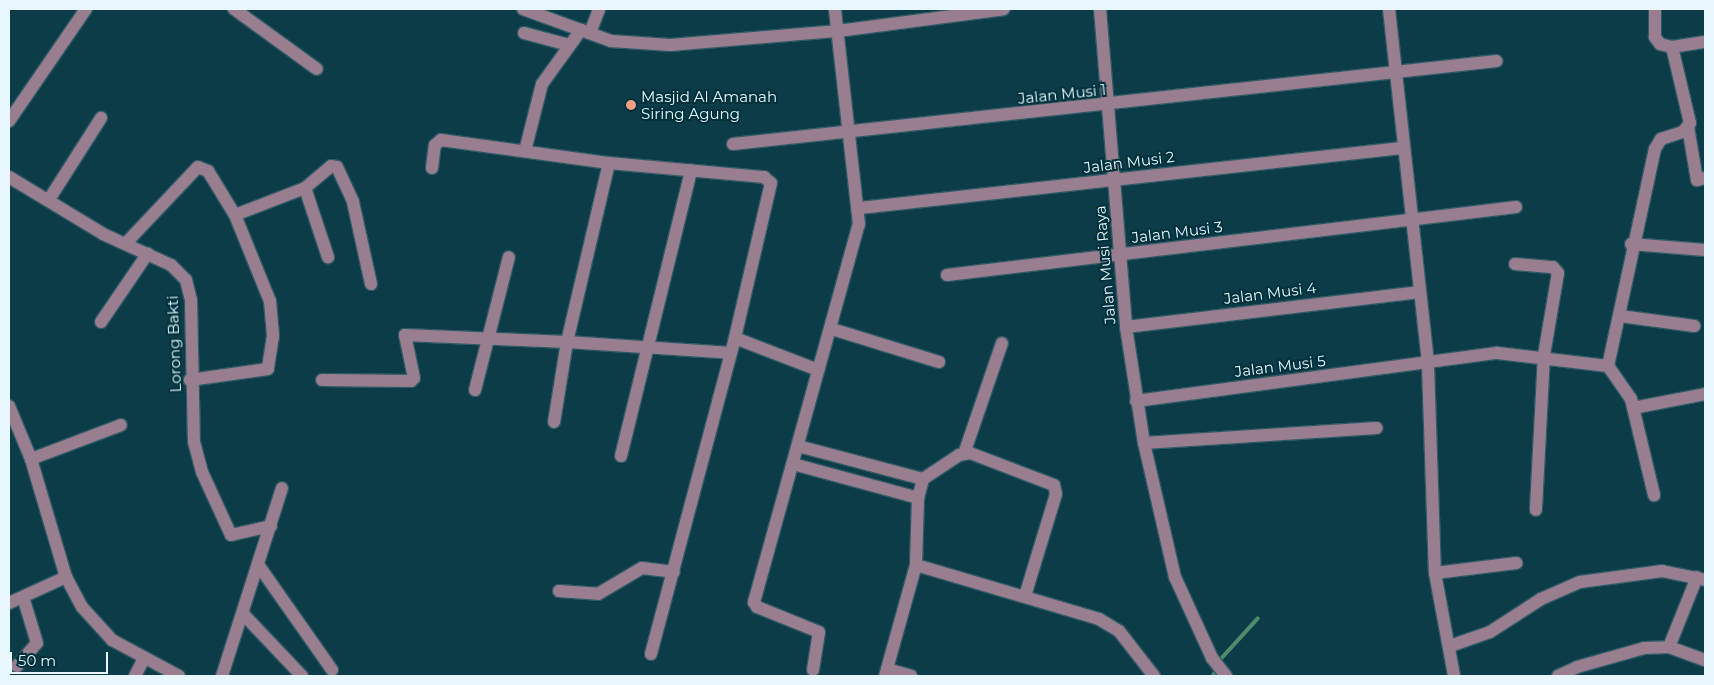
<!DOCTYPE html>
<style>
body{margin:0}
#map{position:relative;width:1714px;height:685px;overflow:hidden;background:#0d3c49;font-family:Montserrat,sans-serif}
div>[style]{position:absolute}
.stream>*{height:4px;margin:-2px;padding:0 2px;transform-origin:2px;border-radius:2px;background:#4f8c6c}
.roads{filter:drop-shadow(1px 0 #305a66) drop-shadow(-1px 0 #305a66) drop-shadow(0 1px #305a66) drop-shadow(0 -1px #305a66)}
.minor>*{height:12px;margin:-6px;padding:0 6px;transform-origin:6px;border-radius:6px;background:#987e8f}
.dots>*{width:14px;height:14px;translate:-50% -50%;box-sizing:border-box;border:2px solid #00323e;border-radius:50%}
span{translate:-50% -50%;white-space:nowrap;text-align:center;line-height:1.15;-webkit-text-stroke:4px #00323e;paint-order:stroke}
.street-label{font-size:15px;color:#e7f7fc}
.poi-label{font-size:15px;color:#e7f7fc}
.left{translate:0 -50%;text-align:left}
.frame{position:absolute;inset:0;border:10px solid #e7f7fc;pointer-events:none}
.scale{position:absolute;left:10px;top:652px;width:98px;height:22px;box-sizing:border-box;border:2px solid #e7f7fc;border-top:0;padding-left:6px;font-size:15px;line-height:18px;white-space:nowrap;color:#e7f7fc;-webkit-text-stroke:4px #00323e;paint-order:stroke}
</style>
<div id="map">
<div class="stream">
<div style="left:1218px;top:662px;width:59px;rotate:-47.7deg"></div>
<div style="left:1213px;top:676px;width:8px;rotate:-67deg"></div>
</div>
<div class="roads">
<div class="minor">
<div style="left:234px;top:9px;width:102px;rotate:35.9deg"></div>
<div style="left:523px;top:9px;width:94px;rotate:20deg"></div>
<div style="left:611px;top:41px;width:59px;rotate:3.9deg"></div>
<div style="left:670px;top:45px;width:169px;rotate:-4.8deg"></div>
<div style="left:838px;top:31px;width:167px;rotate:-7.5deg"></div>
<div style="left:1100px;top:9px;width:319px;rotate:85.3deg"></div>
<div style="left:1126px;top:327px;width:117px;rotate:81.2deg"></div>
<div style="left:1144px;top:443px;width:138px;rotate:77deg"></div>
<div style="left:1175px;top:577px;width:89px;rotate:65.4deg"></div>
<div style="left:1212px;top:658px;width:23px;rotate:52deg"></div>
<div style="left:1389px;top:9px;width:358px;rotate:83.7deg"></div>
<div style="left:1428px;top:365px;width:208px;rotate:88.1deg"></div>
<div style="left:1435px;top:573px;width:105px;rotate:79.5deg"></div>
<div style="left:524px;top:33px;width:47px;rotate:14.9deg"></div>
<div style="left:590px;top:33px;width:26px;rotate:-69deg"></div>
<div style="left:1672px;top:47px;width:33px;rotate:-9deg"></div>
<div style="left:9px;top:121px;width:136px;rotate:-55.5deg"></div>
<div style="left:1688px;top:127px;width:54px;rotate:80.4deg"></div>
<div style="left:1697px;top:180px;width:8px;rotate:-14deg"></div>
<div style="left:733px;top:144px;width:768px;rotate:-6.2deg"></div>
<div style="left:525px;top:151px;width:69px;rotate:-75.8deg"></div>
<div style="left:542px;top:84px;width:67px;rotate:-54.2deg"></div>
<div style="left:609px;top:163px;width:184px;rotate:103.2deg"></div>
<div style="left:567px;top:342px;width:164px;rotate:3.8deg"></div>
<div style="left:432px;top:168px;width:23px;rotate:-83deg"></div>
<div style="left:435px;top:145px;width:8px;rotate:-40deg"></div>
<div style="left:441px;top:140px;width:170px;rotate:7.8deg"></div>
<div style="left:609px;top:163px;width:156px;rotate:5.2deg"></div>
<div style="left:764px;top:177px;width:9px;rotate:41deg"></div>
<div style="left:771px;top:183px;width:159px;rotate:103.1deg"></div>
<div style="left:735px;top:338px;width:327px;rotate:104.9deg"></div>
<div style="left:9px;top:177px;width:110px;rotate:31.2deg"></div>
<div style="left:103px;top:234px;width:75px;rotate:24.5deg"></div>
<div style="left:171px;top:265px;width:21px;rotate:45deg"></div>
<div style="left:186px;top:280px;width:21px;rotate:76deg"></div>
<div style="left:191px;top:300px;width:142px;rotate:88.8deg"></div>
<div style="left:194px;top:442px;width:31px;rotate:75deg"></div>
<div style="left:202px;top:472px;width:69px;rotate:65.3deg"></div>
<div style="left:231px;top:535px;width:41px;rotate:-12.7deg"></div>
<div style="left:305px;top:188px;width:73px;rotate:71.6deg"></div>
<div style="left:50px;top:198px;width:95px;rotate:-57.5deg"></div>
<div style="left:860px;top:208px;width:545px;rotate:-6.32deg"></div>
<div style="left:235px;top:215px;width:75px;rotate:-21.1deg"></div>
<div style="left:305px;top:188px;width:34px;rotate:-40deg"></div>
<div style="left:331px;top:166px;width:6px;rotate:9deg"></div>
<div style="left:337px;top:167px;width:38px;rotate:65deg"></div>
<div style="left:353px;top:202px;width:84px;rotate:77.6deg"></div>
<div style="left:127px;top:242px;width:103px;rotate:-46.6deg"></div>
<div style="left:198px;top:167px;width:11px;rotate:22deg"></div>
<div style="left:208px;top:171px;width:52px;rotate:58.5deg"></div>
<div style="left:235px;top:215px;width:93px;rotate:67.9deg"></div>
<div style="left:270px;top:301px;width:35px;rotate:85deg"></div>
<div style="left:273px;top:336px;width:33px;rotate:99deg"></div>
<div style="left:268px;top:369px;width:79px;rotate:172deg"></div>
<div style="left:1631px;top:244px;width:74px;rotate:4.6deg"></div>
<div style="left:1515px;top:264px;width:38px;rotate:5deg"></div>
<div style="left:1553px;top:267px;width:8px;rotate:50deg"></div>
<div style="left:1558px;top:273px;width:83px;rotate:99.7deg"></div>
<div style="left:1544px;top:355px;width:155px;rotate:93deg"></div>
<div style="left:947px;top:275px;width:573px;rotate:-6.81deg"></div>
<div style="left:1620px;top:316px;width:75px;rotate:7.7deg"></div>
<div style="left:101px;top:322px;width:83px;rotate:-55.7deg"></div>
<div style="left:1126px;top:327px;width:294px;rotate:-6.8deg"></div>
<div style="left:832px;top:329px;width:112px;rotate:17.1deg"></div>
<div style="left:735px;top:338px;width:89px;rotate:21.1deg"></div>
<div style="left:1608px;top:366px;width:40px;rotate:55.1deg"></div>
<div style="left:1631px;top:399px;width:99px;rotate:76.5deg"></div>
<div style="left:322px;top:380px;width:89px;rotate:0.6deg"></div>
<div style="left:411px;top:381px;width:4px;rotate:-45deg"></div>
<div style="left:414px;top:378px;width:44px;rotate:-101.8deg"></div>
<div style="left:405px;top:335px;width:162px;rotate:2.5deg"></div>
<div style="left:567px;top:342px;width:81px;rotate:99.2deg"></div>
<div style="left:475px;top:390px;width:137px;rotate:-75.7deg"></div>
<div style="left:1136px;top:401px;width:364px;rotate:-7.6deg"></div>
<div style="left:1497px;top:353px;width:112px;rotate:6.7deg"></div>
<div style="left:1608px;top:366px;width:222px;rotate:-77.8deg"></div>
<div style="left:1655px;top:149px;width:12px;rotate:-59deg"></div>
<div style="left:1661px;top:139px;width:23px;rotate:-18deg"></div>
<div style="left:1683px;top:132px;width:11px;rotate:-52deg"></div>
<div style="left:1690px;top:123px;width:78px;rotate:-103.3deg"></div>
<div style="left:1672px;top:47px;width:12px;rotate:-166deg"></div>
<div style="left:1660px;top:44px;width:9px;rotate:-126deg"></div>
<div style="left:1655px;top:37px;width:28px;rotate:-90deg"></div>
<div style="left:9px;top:406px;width:57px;rotate:67.5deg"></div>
<div style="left:31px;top:459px;width:123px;rotate:73.5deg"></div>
<div style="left:66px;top:577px;width:34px;rotate:62deg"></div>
<div style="left:82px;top:607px;width:45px;rotate:47.7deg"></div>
<div style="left:112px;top:640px;width:76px;rotate:28.2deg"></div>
<div style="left:1633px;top:408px;width:73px;rotate:-11deg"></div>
<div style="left:1144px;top:443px;width:233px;rotate:-3.7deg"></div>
<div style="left:798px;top:446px;width:129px;rotate:14.8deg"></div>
<div style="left:964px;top:454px;width:117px;rotate:-71.1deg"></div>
<div style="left:621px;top:456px;width:294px;rotate:-76.2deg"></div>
<div style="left:31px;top:459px;width:96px;rotate:-20.7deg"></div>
<div style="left:793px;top:464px;width:130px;rotate:15.2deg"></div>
<div style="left:916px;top:565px;width:191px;rotate:16.4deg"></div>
<div style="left:1099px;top:619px;width:23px;rotate:31deg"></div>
<div style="left:1119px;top:631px;width:57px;rotate:52.1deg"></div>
<div style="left:259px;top:566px;width:127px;rotate:54.9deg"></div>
<div style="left:1435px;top:573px;width:82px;rotate:-7deg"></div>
<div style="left:559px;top:591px;width:39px;rotate:4deg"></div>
<div style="left:598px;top:594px;width:51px;rotate:-30.6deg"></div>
<div style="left:642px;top:568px;width:32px;rotate:7deg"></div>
<div style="left:9px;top:603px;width:63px;rotate:-24.5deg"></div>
<div style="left:245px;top:616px;width:83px;rotate:46.5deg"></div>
<div style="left:1450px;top:646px;width:42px;rotate:-19.3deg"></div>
<div style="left:1490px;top:632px;width:61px;rotate:-32.9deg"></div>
<div style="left:1541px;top:599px;width:43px;rotate:-23.6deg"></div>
<div style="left:1580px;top:582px;width:83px;rotate:-7.6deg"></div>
<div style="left:1662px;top:571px;width:44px;rotate:11.8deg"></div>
<div style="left:1669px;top:647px;width:75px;rotate:-68.2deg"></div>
<div style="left:17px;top:666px;width:30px;rotate:-49deg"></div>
<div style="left:37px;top:643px;width:48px;rotate:-106.9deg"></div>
<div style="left:887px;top:669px;width:25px;rotate:16deg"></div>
<div style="left:813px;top:670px;width:38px;rotate:-81deg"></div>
<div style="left:819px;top:632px;width:67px;rotate:-158deg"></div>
<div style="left:757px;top:607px;width:6px;rotate:-121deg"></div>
<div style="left:754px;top:602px;width:392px;rotate:-74.5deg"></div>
<div style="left:859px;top:224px;width:216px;rotate:-96.4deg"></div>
<div style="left:135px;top:676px;width:18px;rotate:-63deg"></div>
<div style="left:222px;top:676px;width:197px;rotate:-72.3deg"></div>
<div style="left:885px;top:676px;width:115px;rotate:-74.4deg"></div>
<div style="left:916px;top:565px;width:67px;rotate:-88.3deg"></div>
<div style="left:918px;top:498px;width:20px;rotate:-75deg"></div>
<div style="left:923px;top:479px;width:43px;rotate:-33.7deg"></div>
<div style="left:959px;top:455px;width:11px;rotate:-10deg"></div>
<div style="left:970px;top:453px;width:90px;rotate:20.9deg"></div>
<div style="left:1054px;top:485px;width:9px;rotate:77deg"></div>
<div style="left:1056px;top:494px;width:107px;rotate:106.9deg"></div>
<div style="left:1558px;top:676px;width:21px;rotate:-25deg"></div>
<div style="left:1577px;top:667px;width:70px;rotate:-15.8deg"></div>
<div style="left:1644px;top:648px;width:25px;rotate:-2deg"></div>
<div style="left:1669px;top:647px;width:38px;rotate:20deg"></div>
</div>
</div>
<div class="dots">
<div style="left:631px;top:105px;background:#f39f83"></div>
</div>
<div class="street-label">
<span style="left:1062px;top:94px;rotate:-6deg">Jalan Musi 1</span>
<span style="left:1129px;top:162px;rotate:-7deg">Jalan Musi 2</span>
<span style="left:1177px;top:232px;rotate:-7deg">Jalan Musi 3</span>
<span style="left:1105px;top:265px;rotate:-95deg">Jalan Musi Raya</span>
<span style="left:1270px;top:293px;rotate:-7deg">Jalan Musi 4</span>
<span style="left:174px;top:344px;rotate:-92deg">Lorong Bakti</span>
<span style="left:1280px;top:366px;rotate:-7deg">Jalan Musi 5</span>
</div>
<div class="poi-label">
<span class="left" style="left:641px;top:105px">Masjid Al Amanah<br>Siring Agung</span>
</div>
<div class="frame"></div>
<div class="scale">50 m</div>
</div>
